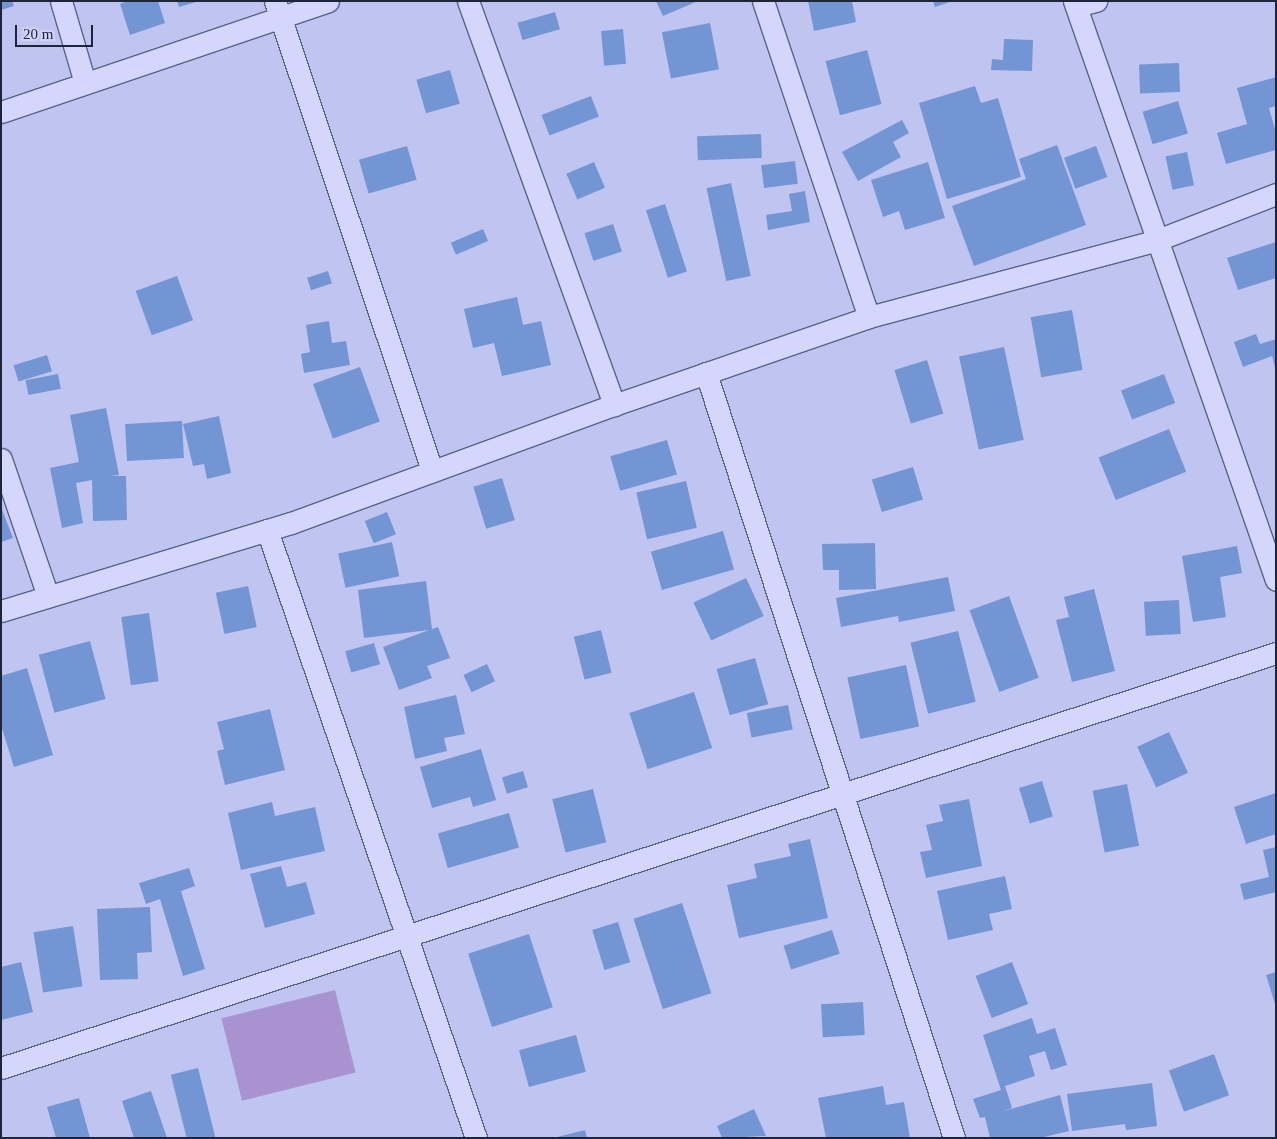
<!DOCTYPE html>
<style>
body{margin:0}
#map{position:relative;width:1277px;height:1139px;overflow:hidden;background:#c0c4f1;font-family:"Times New Roman",serif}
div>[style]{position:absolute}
.green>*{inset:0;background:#a893d0;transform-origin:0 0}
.building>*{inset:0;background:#7395d3;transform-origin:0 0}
.roads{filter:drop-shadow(1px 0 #56638c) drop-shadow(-1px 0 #56638c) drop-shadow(0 1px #56638c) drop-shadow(0 -1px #56638c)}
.minor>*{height:21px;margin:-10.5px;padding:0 10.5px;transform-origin:10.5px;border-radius:10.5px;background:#d4d7fb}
span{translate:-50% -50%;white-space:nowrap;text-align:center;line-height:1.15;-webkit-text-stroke:4.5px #d0d3f8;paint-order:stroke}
.frame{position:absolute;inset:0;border:2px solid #1c253a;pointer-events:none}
.scale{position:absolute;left:15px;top:25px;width:78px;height:22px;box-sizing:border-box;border:2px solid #1c253a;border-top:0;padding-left:6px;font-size:15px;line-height:18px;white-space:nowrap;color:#1c253a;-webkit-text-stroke:4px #d0d3f8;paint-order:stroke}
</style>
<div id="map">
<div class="green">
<div style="left:335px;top:990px;width:85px;height:117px;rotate:76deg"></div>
</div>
<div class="building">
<div style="clip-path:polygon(1px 1px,12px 1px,14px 6px,1px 10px)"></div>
<div style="clip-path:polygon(127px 1px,158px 1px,165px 23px,130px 35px,120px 4px)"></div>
<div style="clip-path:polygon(177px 1px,196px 1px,196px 2px,179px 7px)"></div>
<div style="clip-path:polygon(656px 1px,698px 1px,663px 16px)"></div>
<div style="clip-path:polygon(808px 1px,852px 1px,856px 22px,814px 31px)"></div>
<div style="clip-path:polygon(933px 1px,950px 1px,950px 2px,935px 7px)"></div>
<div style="left:555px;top:12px;width:18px;height:39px;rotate:74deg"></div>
<div style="left:710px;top:23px;width:47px;height:49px;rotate:79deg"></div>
<div style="left:623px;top:29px;width:35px;height:22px;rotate:85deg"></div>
<div style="clip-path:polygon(1004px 39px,1033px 40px,1032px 71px,991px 70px,992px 59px,1003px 60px)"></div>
<div style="left:867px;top:50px;width:56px;height:43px;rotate:75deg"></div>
<div style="left:1179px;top:63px;width:29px;height:40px;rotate:88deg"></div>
<div style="left:450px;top:70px;width:35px;height:35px;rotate:74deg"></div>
<div style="clip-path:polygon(1276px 77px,1276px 106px,1269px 108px,1276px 133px,1276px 150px,1226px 164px,1217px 133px,1247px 124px,1237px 88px)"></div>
<div style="clip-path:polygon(975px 86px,981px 103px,998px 98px,1021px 177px,947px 199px,919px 103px)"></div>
<div style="left:591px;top:96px;width:22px;height:53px;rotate:69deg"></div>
<div style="left:1178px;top:101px;width:34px;height:37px;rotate:73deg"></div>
<div style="clip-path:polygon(902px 120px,909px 133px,893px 142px,901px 157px,858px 181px,842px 152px)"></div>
<div style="left:761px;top:134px;width:24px;height:64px;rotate:88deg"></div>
<div style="clip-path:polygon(1057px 145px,1086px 225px,974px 266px,952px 206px,1026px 179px,1019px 159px)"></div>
<div style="left:407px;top:146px;width:35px;height:50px;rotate:74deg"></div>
<div style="left:1096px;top:146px;width:33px;height:34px;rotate:70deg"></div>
<div style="left:1187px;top:152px;width:34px;height:22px;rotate:78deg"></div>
<div style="left:795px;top:161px;width:23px;height:34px;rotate:83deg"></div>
<div style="left:594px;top:162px;width:28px;height:30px;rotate:67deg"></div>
<div style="clip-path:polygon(928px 162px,945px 218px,905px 230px,899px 211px,883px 217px,871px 180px)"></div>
<div style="left:731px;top:183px;width:95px;height:25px;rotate:78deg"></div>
<div style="clip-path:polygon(805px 191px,810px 222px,768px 230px,766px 215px,792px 211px,789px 194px)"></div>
<div style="left:665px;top:204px;width:71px;height:20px;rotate:72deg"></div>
<div style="left:613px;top:224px;width:29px;height:30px;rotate:72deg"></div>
<div style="left:483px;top:229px;width:13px;height:35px;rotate:67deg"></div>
<div style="clip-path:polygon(1276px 242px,1276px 278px,1238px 290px,1227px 258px)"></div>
<div style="left:328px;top:271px;width:13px;height:22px;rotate:72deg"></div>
<div style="left:177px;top:276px;width:47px;height:44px;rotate:70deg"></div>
<div style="clip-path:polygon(517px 297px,523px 325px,541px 321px,551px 365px,502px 376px,494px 343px,473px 348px,464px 309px)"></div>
<div style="left:1072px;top:310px;width:61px;height:42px;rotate:80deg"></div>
<div style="clip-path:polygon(329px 321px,332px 343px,346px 341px,350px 365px,304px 373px,301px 354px,310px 352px,306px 325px)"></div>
<div style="clip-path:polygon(1256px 334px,1260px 344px,1276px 339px,1276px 371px,1272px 356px,1243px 367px,1234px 342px)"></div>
<div style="left:1004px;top:347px;width:95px;height:46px;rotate:78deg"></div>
<div style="left:47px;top:355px;width:17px;height:35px;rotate:73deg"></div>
<div style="left:927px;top:360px;width:56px;height:34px;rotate:73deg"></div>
<div style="left:360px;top:367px;width:58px;height:50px;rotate:70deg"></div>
<div style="left:58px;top:374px;width:15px;height:33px;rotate:79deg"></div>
<div style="left:1164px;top:374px;width:31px;height:46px;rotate:69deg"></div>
<div style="clip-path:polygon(106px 408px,119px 475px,110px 476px,126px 476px,127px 520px,93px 521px,92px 480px,76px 483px,83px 523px,62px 528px,50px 468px,79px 462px,70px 415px)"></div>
<div style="clip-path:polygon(219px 416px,231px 473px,207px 479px,204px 464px,193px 466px,183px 424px)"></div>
<div style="left:182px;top:421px;width:37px;height:57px;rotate:87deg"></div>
<div style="left:1169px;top:429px;width:46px;height:76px;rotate:68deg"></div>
<div style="left:667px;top:440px;width:36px;height:59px;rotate:74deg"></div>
<div style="left:913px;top:467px;width:34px;height:43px;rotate:73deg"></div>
<div style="left:502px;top:478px;width:44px;height:30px;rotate:73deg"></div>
<div style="left:686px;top:481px;width:48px;height:51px;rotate:77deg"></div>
<div style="clip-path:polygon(1px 507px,13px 538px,1px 542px)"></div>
<div style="left:387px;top:512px;width:24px;height:24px;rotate:68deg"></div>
<div style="left:723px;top:531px;width:40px;height:75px;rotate:74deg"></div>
<div style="left:392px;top:542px;width:35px;height:55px;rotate:78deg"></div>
<div style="clip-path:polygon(875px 543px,876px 589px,839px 590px,839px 570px,823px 570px,822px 544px)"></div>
<div style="clip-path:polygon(1237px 546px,1242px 573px,1220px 577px,1226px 617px,1193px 622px,1182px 556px)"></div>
<div style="clip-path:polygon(948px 577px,955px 611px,899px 622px,898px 616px,841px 627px,836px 598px)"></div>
<div style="left:746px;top:578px;width:42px;height:58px;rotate:65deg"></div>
<div style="clip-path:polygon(426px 581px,432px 629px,438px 627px,450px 658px,427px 666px,432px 678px,399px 690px,383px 647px,429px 630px,364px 638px,358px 590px)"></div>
<div style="left:248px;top:586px;width:42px;height:33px;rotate:78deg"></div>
<div style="clip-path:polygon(1094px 589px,1115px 671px,1072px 682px,1056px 620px,1069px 617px,1064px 597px)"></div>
<div style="left:1009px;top:596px;width:87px;height:42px;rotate:70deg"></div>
<div style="left:1179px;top:600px;width:34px;height:35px;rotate:87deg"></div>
<div style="left:149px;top:613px;width:69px;height:28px;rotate:82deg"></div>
<div style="left:601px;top:630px;width:44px;height:28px;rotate:76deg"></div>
<div style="left:958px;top:631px;width:73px;height:49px;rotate:76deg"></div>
<div style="left:90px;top:641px;width:60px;height:53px;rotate:75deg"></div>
<div style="left:374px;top:643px;width:22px;height:30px;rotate:74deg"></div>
<div style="left:755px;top:658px;width:48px;height:40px;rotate:74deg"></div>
<div style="left:487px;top:664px;width:19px;height:26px;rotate:65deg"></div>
<div style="left:906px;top:665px;width:63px;height:60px;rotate:78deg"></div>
<div style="clip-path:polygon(27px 668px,53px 755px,14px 767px,1px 725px,1px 676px)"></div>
<div style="left:694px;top:692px;width:59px;height:68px;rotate:72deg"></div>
<div style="clip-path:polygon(456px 695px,465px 734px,444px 738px,447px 751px,415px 759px,404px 707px)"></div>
<div style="left:788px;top:705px;width:25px;height:42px;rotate:79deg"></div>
<div style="clip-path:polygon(270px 709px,285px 770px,225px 785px,217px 751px,224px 749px,217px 722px)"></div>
<div style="left:1169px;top:732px;width:45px;height:35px;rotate:65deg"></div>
<div style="clip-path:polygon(481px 749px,496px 800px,473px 807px,470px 797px,432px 808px,420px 767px)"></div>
<div style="left:523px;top:771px;width:17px;height:22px;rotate:73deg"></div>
<div style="left:1042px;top:781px;width:37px;height:24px;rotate:73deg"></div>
<div style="left:1127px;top:784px;width:63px;height:35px;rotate:79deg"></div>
<div style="left:593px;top:789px;width:55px;height:42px;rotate:76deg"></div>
<div style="clip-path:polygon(1276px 793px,1276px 834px,1246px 844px,1234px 807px)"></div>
<div style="clip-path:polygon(969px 799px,982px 866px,926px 878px,920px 852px,932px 850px,926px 825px,943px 821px,939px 805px)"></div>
<div style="clip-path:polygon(272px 802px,275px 816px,315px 807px,325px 851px,241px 870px,228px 813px)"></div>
<div style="left:509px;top:813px;width:36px;height:74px;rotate:74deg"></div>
<div style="clip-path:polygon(810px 839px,828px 918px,739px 938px,727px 885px,757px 878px,754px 864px,791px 856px,788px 844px)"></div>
<div style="clip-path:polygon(1276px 847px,1276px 892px,1244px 900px,1240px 884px,1269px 877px,1263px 850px)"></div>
<div style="clip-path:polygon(281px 866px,287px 887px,306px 882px,315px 914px,265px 928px,250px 874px)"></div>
<div style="clip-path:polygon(189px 868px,195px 886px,181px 891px,205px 969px,183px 976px,160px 899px,146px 904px,139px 883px)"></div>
<div style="clip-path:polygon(1005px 876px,1012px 909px,989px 914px,993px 930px,948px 940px,937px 891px)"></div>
<div style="left:682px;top:903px;width:95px;height:51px;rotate:72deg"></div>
<div style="clip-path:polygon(150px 907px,152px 952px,137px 953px,138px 979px,100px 980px,97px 909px)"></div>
<div style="left:618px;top:922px;width:42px;height:27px;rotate:73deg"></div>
<div style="left:73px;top:926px;width:61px;height:40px;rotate:81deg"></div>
<div style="left:832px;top:930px;width:25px;height:51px;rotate:72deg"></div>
<div style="left:529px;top:934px;width:77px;height:64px;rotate:72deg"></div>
<div style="clip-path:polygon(21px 962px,33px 1012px,1px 1020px,1px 967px)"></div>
<div style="left:1012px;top:962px;width:45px;height:39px;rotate:69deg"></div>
<div style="clip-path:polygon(1276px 972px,1276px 1004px,1275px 1004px,1266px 975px)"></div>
<div style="left:863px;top:1002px;width:33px;height:42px;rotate:87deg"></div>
<div style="clip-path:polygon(1032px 1018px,1037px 1034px,1055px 1028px,1067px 1065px,1051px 1070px,1045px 1051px,1029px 1056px,1035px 1076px,1005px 1086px,1012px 1108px,1000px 1112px,1060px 1095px,1069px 1131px,1040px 1138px,990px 1138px,985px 1117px,980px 1118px,973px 1099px,1001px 1090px,983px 1035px)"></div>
<div style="left:576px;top:1035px;width:38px;height:59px;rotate:75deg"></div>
<div style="left:1214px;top:1054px;width:44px;height:48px;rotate:70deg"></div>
<div style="left:198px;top:1068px;width:72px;height:28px;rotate:76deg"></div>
<div style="clip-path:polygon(1152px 1083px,1157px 1126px,1126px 1130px,1125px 1124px,1072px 1131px,1067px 1094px)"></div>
<div style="clip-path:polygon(883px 1086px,886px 1105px,904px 1102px,910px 1138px,826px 1138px,818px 1098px)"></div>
<div style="clip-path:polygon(151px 1091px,167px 1138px,134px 1138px,122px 1101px)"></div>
<div style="clip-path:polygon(79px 1098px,90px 1138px,56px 1138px,47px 1107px)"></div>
<div style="clip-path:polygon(754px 1109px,766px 1136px,722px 1138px,717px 1126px)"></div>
<div style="clip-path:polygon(585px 1130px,587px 1138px,557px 1138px,557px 1137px)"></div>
</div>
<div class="roads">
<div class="minor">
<div style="left:61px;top:1px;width:85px;rotate:73.7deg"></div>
<div style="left:275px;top:1px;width:496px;rotate:71.5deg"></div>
<div style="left:468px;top:1px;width:430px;rotate:70.1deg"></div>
<div style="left:763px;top:1px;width:333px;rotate:71.5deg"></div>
<div style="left:1074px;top:1px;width:613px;rotate:70.77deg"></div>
<div style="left:1076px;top:6px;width:21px;rotate:-14deg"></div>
<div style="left:1px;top:112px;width:345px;rotate:-18.7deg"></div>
<div style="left:706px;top:373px;width:804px;rotate:72.04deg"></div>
<div style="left:1px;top:459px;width:145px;rotate:71.1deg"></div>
<div style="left:267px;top:530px;width:643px;rotate:71.03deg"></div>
<div style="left:1px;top:611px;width:303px;rotate:-16.9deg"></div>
<div style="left:291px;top:523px;width:344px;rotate:-20.1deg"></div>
<div style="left:614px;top:405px;width:270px;rotate:-19deg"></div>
<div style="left:869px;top:317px;width:296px;rotate:-14.9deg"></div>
<div style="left:1155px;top:241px;width:130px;rotate:-21.2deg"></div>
<div style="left:1px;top:1068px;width:1341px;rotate:-18.03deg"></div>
</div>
</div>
<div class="frame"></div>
<div class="scale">20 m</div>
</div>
